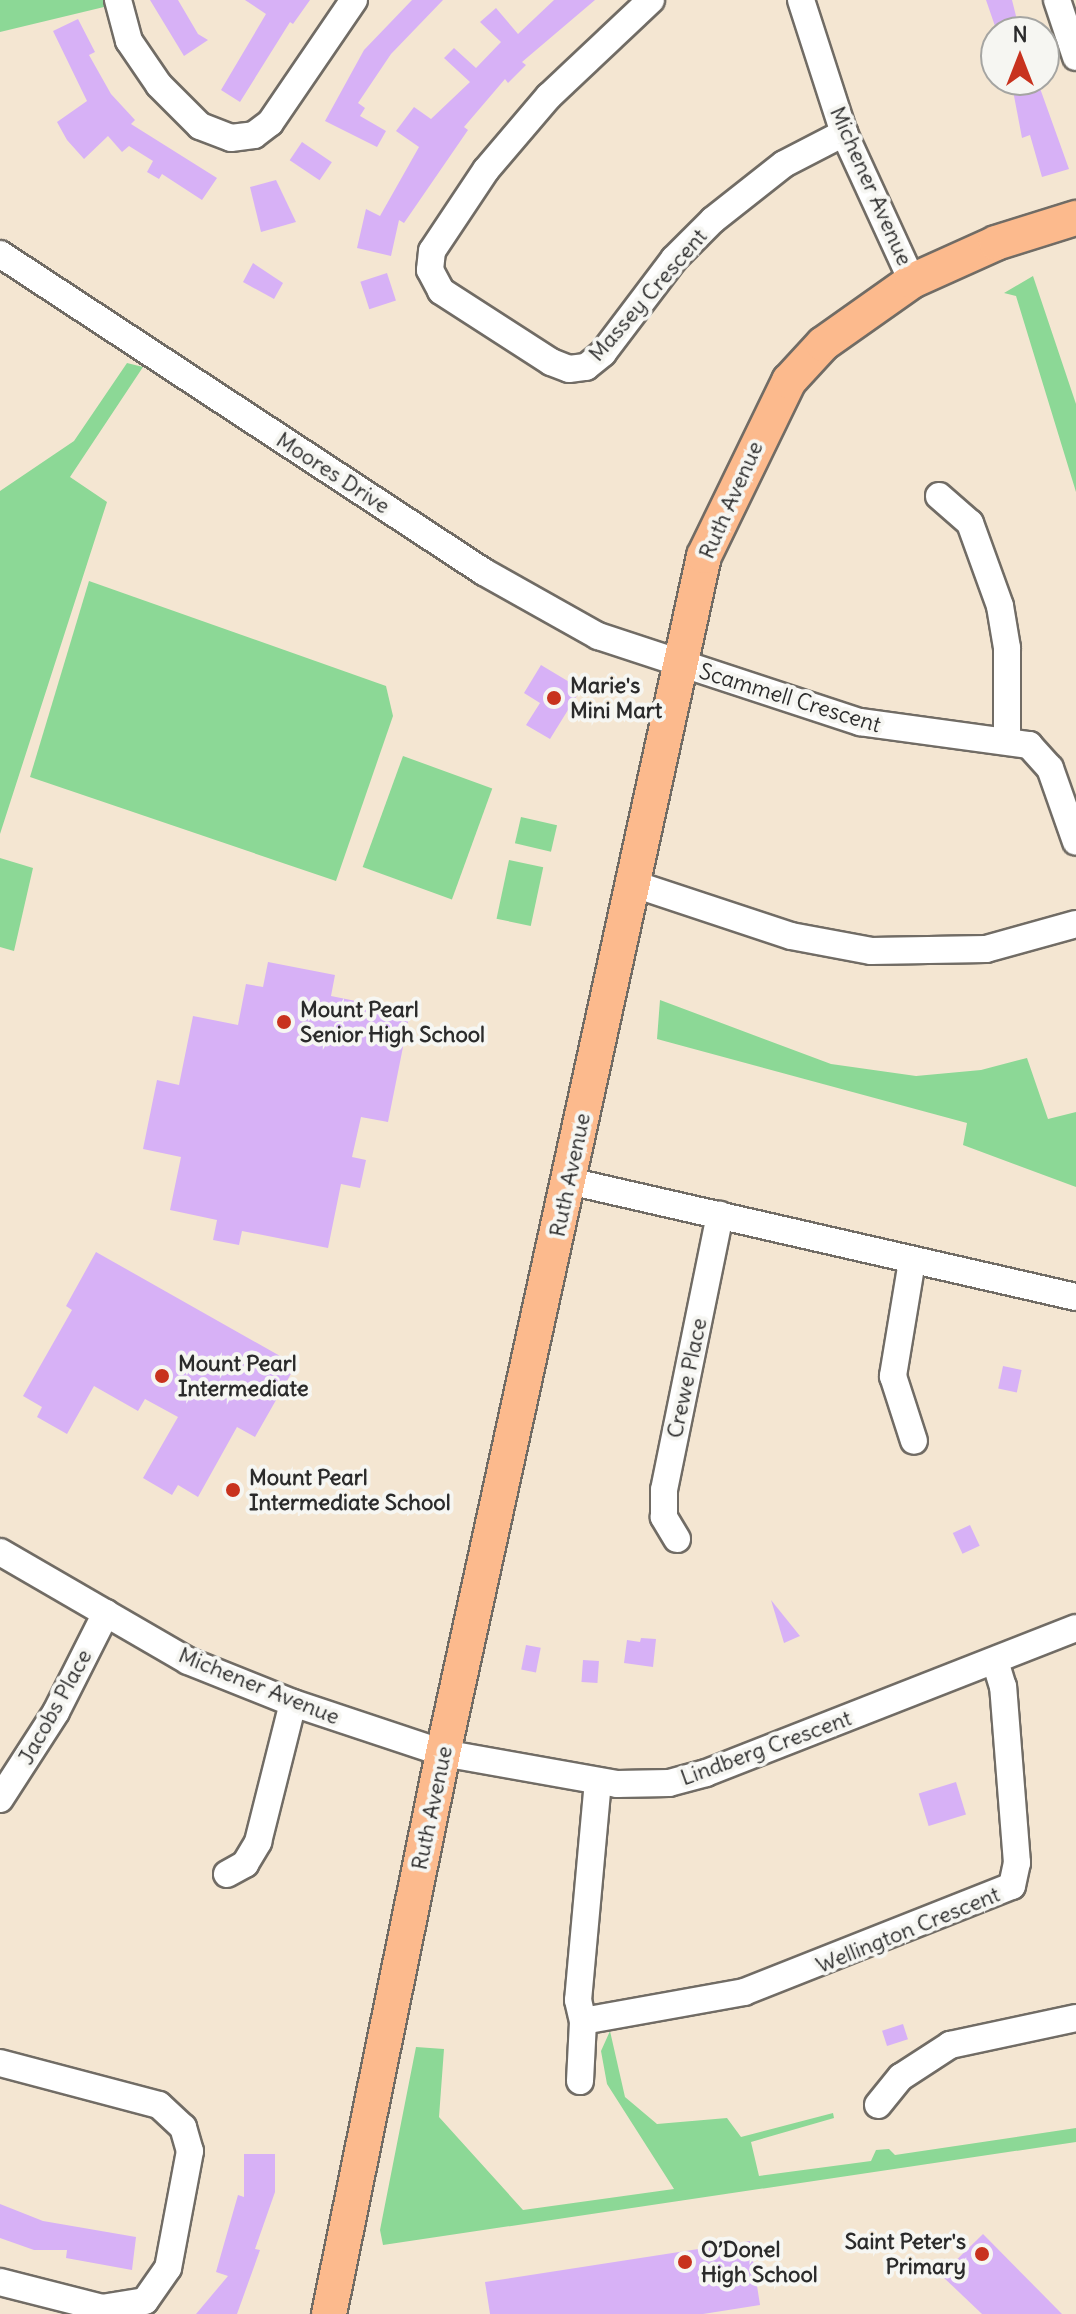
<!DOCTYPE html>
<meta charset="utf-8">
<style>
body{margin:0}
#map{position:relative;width:1076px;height:2314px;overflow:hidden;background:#f4e6d2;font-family:Delius,sans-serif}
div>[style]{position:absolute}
.green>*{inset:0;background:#8cd896;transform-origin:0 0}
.building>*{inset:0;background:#d7b1f6;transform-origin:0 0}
.roads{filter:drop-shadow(2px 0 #716c65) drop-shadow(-2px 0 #716c65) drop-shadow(0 2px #716c65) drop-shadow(0 -2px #716c65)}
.minor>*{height:26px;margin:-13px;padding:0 13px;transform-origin:13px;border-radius:13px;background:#fff}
.major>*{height:34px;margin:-17px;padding:0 17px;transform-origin:17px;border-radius:17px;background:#fcba8d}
.dots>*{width:22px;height:22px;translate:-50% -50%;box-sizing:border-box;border:4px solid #f6f6f2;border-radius:50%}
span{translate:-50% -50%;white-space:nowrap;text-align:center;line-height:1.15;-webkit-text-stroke:8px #f6f6f2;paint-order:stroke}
.street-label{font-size:22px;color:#2b2b2b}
.poi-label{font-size:22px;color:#2b2b2b;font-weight:700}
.left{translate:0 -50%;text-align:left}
.right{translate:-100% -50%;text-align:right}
.north{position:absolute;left:980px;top:16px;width:80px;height:80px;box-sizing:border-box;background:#f6f6f2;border:2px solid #a5a5a2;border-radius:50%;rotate:0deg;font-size:22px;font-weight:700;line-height:32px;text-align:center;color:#2b2b2b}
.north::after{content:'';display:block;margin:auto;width:28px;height:36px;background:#c8321e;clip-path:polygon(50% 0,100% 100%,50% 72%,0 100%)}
</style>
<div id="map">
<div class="green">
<div style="clip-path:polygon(0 0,104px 0,104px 7px,0 32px)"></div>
<div style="clip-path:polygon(1033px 276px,1076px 404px,1076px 492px,1016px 296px,1004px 293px)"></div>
<div style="clip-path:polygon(127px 363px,143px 367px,70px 477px,107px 502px,0 834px,0 491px,74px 441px)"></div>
<div style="clip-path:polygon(89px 581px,386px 686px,393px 716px,336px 881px,30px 777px)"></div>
<div style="left:403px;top:756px;width:95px;height:118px;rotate:20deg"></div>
<div style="left:521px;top:817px;width:37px;height:27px;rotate:13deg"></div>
<div style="clip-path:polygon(0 858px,33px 868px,14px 951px,0 947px)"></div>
<div style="left:509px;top:860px;width:35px;height:60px;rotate:12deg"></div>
<div style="clip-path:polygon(660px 1000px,831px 1064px,916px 1076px,981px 1070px,1027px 1058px,1048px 1119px,1076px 1112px,1076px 1187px,963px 1145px,967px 1123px,657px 1039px)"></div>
<div style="clip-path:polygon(610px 2031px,625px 2097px,657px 2124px,727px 2118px,741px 2137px,833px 2113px,834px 2118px,751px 2142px,759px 2176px,871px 2161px,876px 2150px,889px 2149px,895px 2155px,1076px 2128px,1076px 2142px,383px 2245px,380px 2230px,416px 2047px,444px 2049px,439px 2117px,523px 2210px,674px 2189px,607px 2084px,601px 2051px)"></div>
</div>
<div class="building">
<div style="clip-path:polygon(150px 0,178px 0,198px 34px,208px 40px,184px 56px)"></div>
<div style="clip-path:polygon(245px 0,310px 0,293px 24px,290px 22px,240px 102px,221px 90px,266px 14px)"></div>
<div style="clip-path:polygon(412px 0,443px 0,391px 54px,358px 103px,365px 108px,360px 116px,386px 131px,377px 147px,325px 121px,364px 50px)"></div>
<div style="clip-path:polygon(554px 0,595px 0,522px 62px,526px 65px,508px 83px,505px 79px,464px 127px,468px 130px,404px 223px,399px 220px,391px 256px,357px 248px,366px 209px,380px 216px,419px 147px,396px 131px,414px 107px,431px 119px,470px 82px,444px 58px,454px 48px,476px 68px,501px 42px,480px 22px,496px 8px,518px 34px)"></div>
<div style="clip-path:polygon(986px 0,1012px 0,1020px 32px,997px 32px)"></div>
<div style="clip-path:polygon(78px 19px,95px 52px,89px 55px,111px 94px,135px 120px,131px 124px,217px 178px,202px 200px,162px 174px,159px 179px,147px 172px,153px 161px,129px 146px,122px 152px,108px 136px,84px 159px,67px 140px,57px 122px,87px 101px,53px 31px)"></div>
<div style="clip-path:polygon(1011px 80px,1037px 80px,1069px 169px,1042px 177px,1030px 135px,1022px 138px)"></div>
<div style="left:302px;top:142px;width:36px;height:22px;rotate:34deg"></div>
<div style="clip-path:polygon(276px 180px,296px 222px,261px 232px,250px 187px)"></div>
<div style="clip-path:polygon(253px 263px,283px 283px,274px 299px,243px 282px)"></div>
<div style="left:387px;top:273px;width:29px;height:28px;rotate:72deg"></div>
<div style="clip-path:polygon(541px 665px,581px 689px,550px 739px,526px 725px,540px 703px,524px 693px)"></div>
<div style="clip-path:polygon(268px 962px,335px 975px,331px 996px,410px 1012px,388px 1122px,361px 1117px,352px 1157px,366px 1160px,360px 1188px,341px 1184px,328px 1248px,242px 1231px,239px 1245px,213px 1240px,217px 1220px,170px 1210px,181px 1157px,143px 1149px,157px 1080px,179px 1085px,193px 1016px,238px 1025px,246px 984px,263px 987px)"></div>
<div style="clip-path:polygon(96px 1252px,296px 1365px,255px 1437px,237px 1427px,198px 1497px,178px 1485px,172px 1495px,143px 1478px,178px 1417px,145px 1399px,138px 1411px,94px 1386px,67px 1434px,37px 1417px,42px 1407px,23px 1396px,72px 1310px,66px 1306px)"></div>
<div style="left:1003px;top:1366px;width:19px;height:23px;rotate:12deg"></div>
<div style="left:970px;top:1525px;width:23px;height:19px;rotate:65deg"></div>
<div style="clip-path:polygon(771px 1600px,800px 1636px,784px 1643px)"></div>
<div style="clip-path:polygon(641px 1638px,656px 1639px,653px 1667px,624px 1663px,627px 1640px,640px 1642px)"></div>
<div style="left:526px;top:1645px;width:15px;height:25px;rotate:11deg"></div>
<div style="left:583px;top:1660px;width:16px;height:22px;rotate:4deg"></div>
<div style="left:956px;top:1782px;width:34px;height:39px;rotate:73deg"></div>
<div style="left:903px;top:2024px;width:16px;height:22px;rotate:72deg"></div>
<div style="clip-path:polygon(244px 2154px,275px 2154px,275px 2192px,255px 2249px,260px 2250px,237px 2314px,196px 2314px,228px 2276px,216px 2272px,238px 2195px,244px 2197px)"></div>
<div style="clip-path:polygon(0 2204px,43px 2221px,136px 2237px,132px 2270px,66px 2258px,67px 2250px,34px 2250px,0 2238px)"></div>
<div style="clip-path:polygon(983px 2234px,1062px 2314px,982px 2314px,941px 2275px)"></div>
<div style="clip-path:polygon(750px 2241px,760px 2305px,703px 2314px,490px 2314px,485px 2282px)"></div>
</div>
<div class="roads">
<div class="minor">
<div style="left:118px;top:0;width:42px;rotate:75deg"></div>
<div style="left:129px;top:41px;width:53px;rotate:55.7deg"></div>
<div style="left:159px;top:85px;width:58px;rotate:45deg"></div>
<div style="left:200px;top:126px;width:33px;rotate:21deg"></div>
<div style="left:231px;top:138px;width:23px;rotate:-7deg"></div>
<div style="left:254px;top:135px;width:20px;rotate:-37deg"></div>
<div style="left:270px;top:123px;width:149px;rotate:-55.7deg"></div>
<div style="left:651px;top:0;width:140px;rotate:136.7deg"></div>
<div style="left:549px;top:96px;width:97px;rotate:130.4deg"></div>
<div style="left:486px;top:170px;width:97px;rotate:123.7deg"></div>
<div style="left:432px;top:251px;width:19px;rotate:96deg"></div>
<div style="left:430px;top:270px;width:24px;rotate:62deg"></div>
<div style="left:441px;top:291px;width:131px;rotate:32.8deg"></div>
<div style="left:551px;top:362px;width:19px;rotate:21deg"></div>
<div style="left:569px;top:369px;width:17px;rotate:-7deg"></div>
<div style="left:586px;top:367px;width:22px;rotate:-39deg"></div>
<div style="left:603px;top:353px;width:118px;rotate:-52.9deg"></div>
<div style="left:674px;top:259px;width:55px;rotate:-45deg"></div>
<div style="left:713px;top:220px;width:90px;rotate:-38.3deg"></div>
<div style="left:784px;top:164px;width:68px;rotate:-27.3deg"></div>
<div style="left:801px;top:0;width:140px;rotate:72.1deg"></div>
<div style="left:844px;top:133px;width:163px;rotate:65.3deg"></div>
<div style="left:1057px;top:0;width:60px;rotate:71.6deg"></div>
<div style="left:0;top:254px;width:579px;rotate:33.31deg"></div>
<div style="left:484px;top:572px;width:131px;rotate:29.3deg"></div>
<div style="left:598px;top:636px;width:276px;rotate:18.2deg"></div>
<div style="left:860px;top:722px;width:171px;rotate:7.8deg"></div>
<div style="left:1029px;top:745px;width:31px;rotate:48deg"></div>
<div style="left:1050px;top:768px;width:78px;rotate:70.6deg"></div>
<div style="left:939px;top:496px;width:41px;rotate:41.1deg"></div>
<div style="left:970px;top:523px;width:88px;rotate:70.1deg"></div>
<div style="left:1000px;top:606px;width:43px;rotate:80.5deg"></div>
<div style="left:1007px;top:648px;width:91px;rotate:90deg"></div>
<div style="left:634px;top:884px;width:165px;rotate:18.3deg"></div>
<div style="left:791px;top:936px;width:81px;rotate:10.6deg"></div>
<div style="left:871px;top:951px;width:115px;rotate:-1deg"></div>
<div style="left:986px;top:949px;width:93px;rotate:-15.5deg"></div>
<div style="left:569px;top:1181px;width:520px;rotate:12.89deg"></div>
<div style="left:912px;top:1261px;width:117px;rotate:99.4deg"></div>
<div style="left:893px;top:1376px;width:68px;rotate:72.1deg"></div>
<div style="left:677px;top:1539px;width:26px;rotate:-121deg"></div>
<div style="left:664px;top:1517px;width:27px;rotate:-90deg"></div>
<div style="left:664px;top:1490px;width:281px;rotate:-78.5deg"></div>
<div style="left:0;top:1552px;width:217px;rotate:30.1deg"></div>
<div style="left:188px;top:1661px;width:113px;rotate:21.8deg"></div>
<div style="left:293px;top:1703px;width:158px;rotate:18.4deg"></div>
<div style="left:443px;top:1753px;width:177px;rotate:10.1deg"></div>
<div style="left:617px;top:1784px;width:52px;rotate:-1.1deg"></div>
<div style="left:669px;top:1783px;width:38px;rotate:-15deg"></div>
<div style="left:706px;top:1773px;width:397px;rotate:-21.4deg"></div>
<div style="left:598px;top:1781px;width:220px;rotate:95.2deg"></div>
<div style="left:578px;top:2000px;width:22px;rotate:77deg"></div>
<div style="left:583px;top:2021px;width:164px;rotate:-10.2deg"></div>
<div style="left:744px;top:1992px;width:288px;rotate:-21.6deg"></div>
<div style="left:1012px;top:1886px;width:24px;rotate:-78deg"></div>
<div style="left:1017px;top:1863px;width:177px;rotate:-94.5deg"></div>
<div style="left:1003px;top:1687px;width:27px;rotate:-107deg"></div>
<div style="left:0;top:1799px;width:103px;rotate:-57.2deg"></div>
<div style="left:56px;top:1712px;width:111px;rotate:-63.2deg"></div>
<div style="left:227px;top:1874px;width:21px;rotate:-29deg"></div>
<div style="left:245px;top:1864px;width:26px;rotate:-59deg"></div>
<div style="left:258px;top:1842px;width:143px;rotate:-75.9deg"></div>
<div style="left:0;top:2063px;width:164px;rotate:14.8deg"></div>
<div style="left:159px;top:2105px;width:33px;rotate:43deg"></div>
<div style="left:183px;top:2127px;width:25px;rotate:74deg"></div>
<div style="left:190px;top:2151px;width:119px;rotate:100.6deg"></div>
<div style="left:168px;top:2268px;width:40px;rotate:124.9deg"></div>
<div style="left:145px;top:2301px;width:44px;rotate:170.8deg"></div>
<div style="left:102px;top:2308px;width:105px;rotate:-165.7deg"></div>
<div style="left:580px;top:2081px;width:60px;rotate:-87.1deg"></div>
<div style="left:878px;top:2105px;width:36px;rotate:-51deg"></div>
<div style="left:901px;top:2077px;width:59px;rotate:-33.1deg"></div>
<div style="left:950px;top:2045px;width:129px;rotate:-12.1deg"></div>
</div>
<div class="major">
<div style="left:329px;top:2314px;width:572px;rotate:-78.51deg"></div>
<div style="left:443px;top:1753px;width:1225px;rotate:-77.7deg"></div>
<div style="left:704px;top:556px;width:195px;rotate:-64.1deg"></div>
<div style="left:789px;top:381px;width:50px;rotate:-47.4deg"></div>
<div style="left:823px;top:344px;width:109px;rotate:-35.3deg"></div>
<div style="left:912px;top:281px;width:92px;rotate:-24.3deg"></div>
<div style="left:996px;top:243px;width:84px;rotate:-17.4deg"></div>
</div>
</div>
<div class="dots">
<div style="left:554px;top:698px;background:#c8321e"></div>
<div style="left:284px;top:1022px;background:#c8321e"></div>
<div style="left:162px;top:1376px;background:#c8321e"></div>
<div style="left:233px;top:1490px;background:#c8321e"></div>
<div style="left:982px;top:2254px;background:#c8321e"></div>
<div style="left:685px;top:2262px;background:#c8321e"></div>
</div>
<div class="street-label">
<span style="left:871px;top:186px;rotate:66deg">Michener Avenue</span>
<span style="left:648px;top:295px;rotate:-49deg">Massey Crescent</span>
<span style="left:333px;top:473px;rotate:33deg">Moores Drive</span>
<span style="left:731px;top:500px;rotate:-66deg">Ruth Avenue</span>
<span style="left:790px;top:698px;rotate:17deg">Scammell Crescent</span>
<span style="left:570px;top:1175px;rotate:-78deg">Ruth Avenue</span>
<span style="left:687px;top:1378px;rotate:-78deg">Crewe Place</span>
<span style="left:259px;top:1686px;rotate:22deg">Michener Avenue</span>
<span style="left:55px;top:1707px;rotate:-61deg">Jacobs Place</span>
<span style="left:766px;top:1748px;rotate:-20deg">Lindberg Crescent</span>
<span style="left:432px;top:1808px;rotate:-78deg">Ruth Avenue</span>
<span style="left:908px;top:1930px;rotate:-22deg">Wellington Crescent</span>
</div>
<div class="poi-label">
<span class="left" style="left:570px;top:698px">Marie's<br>Mini Mart</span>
<span class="left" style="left:300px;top:1022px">Mount Pearl<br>Senior High School</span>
<span class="left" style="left:178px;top:1376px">Mount Pearl<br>Intermediate</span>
<span class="left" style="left:249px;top:1490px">Mount Pearl<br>Intermediate School</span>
<span class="right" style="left:966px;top:2254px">Saint Peter's<br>Primary</span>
<span class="left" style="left:701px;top:2262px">O’Donel<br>High School</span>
</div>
<div class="north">N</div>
</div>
